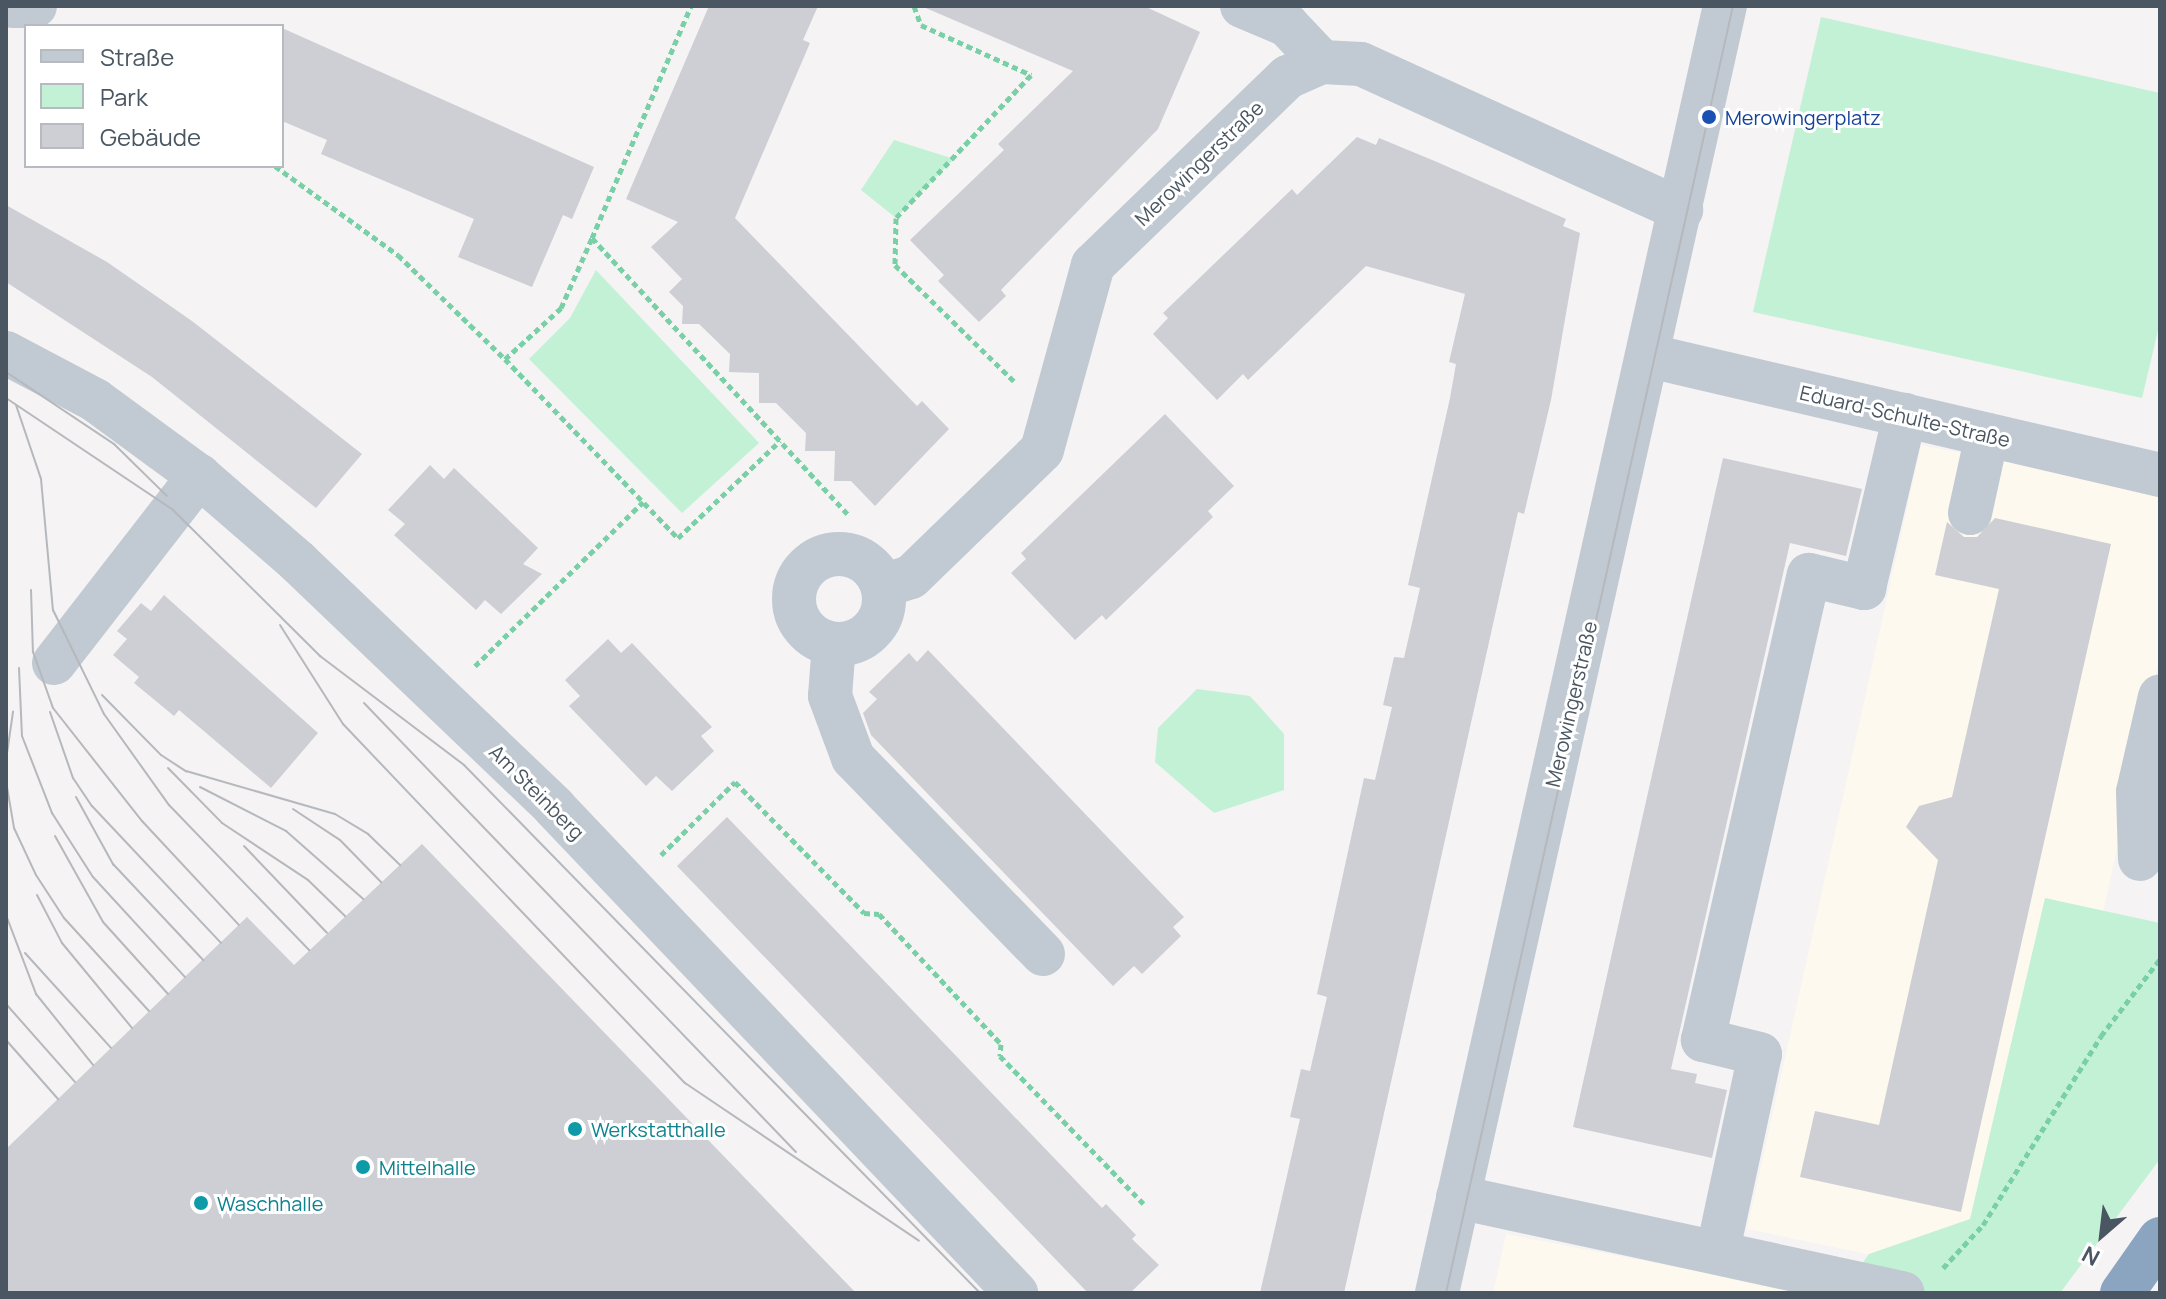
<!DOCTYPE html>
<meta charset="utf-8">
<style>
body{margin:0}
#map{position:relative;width:2166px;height:1299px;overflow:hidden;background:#f5f3f3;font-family:Manrope,sans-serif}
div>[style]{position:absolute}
.commercial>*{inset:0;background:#fdf9ef}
.green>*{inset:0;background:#c3f1d5}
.building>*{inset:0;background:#cdcfd5}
.path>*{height:5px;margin-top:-2.5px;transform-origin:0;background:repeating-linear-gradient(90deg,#7ad0a6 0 6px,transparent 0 10px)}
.minor>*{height:44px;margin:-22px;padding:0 22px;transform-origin:22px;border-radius:22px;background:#c1cad2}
.minor>.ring{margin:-22px;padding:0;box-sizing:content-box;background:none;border:44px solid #c1cad2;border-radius:50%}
.highway>*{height:44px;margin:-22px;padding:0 22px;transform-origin:22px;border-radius:22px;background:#8ba5c1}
.tram>*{height:2px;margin:-1px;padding:0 1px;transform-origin:1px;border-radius:1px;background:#b5b8bd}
.dots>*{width:22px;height:22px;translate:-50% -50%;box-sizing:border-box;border:4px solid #fff;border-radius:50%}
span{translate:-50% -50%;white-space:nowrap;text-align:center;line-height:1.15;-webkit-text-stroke:6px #fff;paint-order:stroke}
.transit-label{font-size:20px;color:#164399}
.left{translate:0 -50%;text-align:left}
.street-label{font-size:20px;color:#4a5661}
.culture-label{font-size:20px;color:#0d838f}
.frame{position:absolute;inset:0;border:8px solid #4a5661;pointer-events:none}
.legend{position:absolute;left:24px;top:24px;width:260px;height:144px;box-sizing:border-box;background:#fff;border:2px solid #b7bbc0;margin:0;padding:10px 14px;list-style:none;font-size:24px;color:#4a5661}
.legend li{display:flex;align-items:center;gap:16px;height:40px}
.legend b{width:40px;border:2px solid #b7bbc0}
.north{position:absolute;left:2062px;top:1195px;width:80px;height:80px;-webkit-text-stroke:6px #fff;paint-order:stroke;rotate:208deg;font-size:22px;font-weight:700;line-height:32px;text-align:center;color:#4a5661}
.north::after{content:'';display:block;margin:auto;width:28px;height:36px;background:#4a5661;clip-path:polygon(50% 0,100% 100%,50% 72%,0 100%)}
</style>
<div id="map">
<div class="commercial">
<div style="clip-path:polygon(1921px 445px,2160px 491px,2160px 655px,2020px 1286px,1747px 1229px)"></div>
<div style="clip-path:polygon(1506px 1234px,1810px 1293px,1493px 1293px)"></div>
</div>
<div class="green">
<div style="clip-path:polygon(1821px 17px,2160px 93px,2160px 322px,2142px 398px,1753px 312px)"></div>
<div style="clip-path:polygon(894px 140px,954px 159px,896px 218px,861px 190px)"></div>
<div style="clip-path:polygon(596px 270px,759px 443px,682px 513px,529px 359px,570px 318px)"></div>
<div style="clip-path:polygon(1197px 689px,1250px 696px,1284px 734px,1284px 790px,1214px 813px,1155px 762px,1158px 728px)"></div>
<div style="clip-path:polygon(2045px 898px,2160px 923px,2160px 1159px,2060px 1293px,1841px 1293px,1869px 1254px,1970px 1219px)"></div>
</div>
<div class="building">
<div style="clip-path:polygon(709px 6px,818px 6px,803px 40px,810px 43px,735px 218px,917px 406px,922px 401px,949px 429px,875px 506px,851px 481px,834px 481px,835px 451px,805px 451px,806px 433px,776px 403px,759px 403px,759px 373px,729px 372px,730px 354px,699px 324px,682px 324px,683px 306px,669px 292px,682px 279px,651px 247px,678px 222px,626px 199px)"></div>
<div style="clip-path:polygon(921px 6px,1144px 6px,1200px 32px,1158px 129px,1001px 290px,1006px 296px,979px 322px,938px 281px,944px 275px,910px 240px,1004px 150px,998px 144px,1073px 71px)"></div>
<div style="clip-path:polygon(282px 28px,594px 167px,572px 219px,563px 215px,532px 287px,458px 257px,474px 219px,321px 154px,327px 140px,282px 121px)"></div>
<div style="clip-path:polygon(1357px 137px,1376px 145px,1379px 138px,1437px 162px,1566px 219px,1563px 226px,1580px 233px,1551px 400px,1524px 514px,1518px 512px,1344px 1293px,1260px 1293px,1300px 1119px,1290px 1117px,1301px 1069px,1310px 1071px,1327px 997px,1317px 994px,1364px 778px,1375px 780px,1392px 707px,1383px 705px,1394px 657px,1404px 658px,1420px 588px,1408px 585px,1450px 398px,1456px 364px,1449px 362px,1465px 294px,1366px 266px,1248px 380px,1243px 374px,1217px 400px,1153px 334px,1168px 318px,1163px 313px,1292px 189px,1297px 195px)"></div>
<div style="clip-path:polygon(6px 205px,107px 262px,192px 321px,362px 454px,316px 508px,152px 377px,6px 282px)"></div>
<div style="clip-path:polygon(1165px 414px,1234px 486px,1208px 511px,1213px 517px,1106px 620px,1102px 615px,1075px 640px,1011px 573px,1026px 559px,1021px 553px)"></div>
<div style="clip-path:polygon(1723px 458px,1862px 489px,1846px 556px,1790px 543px,1679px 1034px,1671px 1069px,1697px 1074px,1695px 1083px,1727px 1090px,1712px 1158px,1573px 1127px)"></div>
<div style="clip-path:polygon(430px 465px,444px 479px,454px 468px,538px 548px,523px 564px,542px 574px,501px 614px,485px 600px,476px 610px,394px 535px,405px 524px,388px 510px)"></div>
<div style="clip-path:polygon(1995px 518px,2111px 544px,1961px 1212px,1800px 1177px,1815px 1111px,1879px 1125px,1938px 860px,1906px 827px,1919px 806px,1952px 797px,1999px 589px,1935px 575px,1947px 522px,1964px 537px,1977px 537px)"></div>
<div style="clip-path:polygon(164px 595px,318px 733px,271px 788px,179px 710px,174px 716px,134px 683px,139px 677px,113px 655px,127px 639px,117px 631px,141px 603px,151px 611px)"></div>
<div style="clip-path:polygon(608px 639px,621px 653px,632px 643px,712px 727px,701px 736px,714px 751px,672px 791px,656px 776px,646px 786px,569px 706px,580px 696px,565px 680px)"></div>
<div style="clip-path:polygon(928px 650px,1184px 917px,1173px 927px,1181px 936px,1142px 974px,1134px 966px,1113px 986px,871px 735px,863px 713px,877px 699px,869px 692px,909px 653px,917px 662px)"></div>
<div style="clip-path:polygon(727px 817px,1102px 1208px,1106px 1204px,1136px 1235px,1132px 1239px,1159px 1265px,1130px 1293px,1088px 1293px,677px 866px)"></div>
<div style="clip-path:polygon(422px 844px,856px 1293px,6px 1293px,6px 1149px,247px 917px,294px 965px)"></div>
</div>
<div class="path">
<div style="left:914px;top:6px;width:20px;rotate:70deg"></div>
<div style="left:921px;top:25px;width:121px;rotate:24.4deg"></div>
<div style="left:1031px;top:75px;width:197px;rotate:133.4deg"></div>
<div style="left:896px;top:218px;width:47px;rotate:91.2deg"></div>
<div style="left:895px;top:265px;width:166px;rotate:44.3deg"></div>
<div style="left:275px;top:166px;width:152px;rotate:35.9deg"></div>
<div style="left:398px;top:255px;width:149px;rotate:44.2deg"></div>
<div style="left:505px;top:359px;width:76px;rotate:-42.3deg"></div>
<div style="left:561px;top:308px;width:77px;rotate:-66.1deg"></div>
<div style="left:592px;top:238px;width:379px;rotate:47.2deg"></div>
<div style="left:592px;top:238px;width:252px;rotate:-66.9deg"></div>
<div style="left:505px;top:359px;width:249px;rotate:46deg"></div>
<div style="left:678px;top:538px;width:141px;rotate:-43.6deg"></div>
<div style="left:475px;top:666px;width:235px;rotate:-44.3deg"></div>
<div style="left:661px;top:855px;width:104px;rotate:-44.6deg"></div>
<div style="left:735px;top:782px;width:184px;rotate:45.4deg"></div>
<div style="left:864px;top:913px;width:15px;rotate:4deg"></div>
<div style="left:879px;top:914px;width:178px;rotate:46.8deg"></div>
<div style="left:1001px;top:1044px;width:12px;rotate:95deg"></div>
<div style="left:1000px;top:1056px;width:206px;rotate:45.8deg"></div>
<div style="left:1943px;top:1268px;width:59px;rotate:-47.1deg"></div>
<div style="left:1983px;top:1225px;width:223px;rotate:-58deg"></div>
<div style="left:2101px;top:1036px;width:97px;rotate:-52.5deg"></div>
</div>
<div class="minor">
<div style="left:12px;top:6px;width:23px"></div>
<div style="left:1242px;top:6px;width:49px;rotate:22.9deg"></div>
<div style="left:1287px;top:25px;width:51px;rotate:46.6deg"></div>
<div style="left:6px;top:353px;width:101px;rotate:27.8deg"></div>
<div style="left:95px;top:400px;width:129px;rotate:36.2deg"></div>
<div style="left:199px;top:476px;width:130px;rotate:40.9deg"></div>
<div style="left:297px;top:561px;width:356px;rotate:43.7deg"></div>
<div style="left:554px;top:807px;width:671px;rotate:46.45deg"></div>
<div style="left:1650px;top:356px;width:524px;rotate:13.13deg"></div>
<div style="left:1970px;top:513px;width:80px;rotate:-77.7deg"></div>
<div class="ring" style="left:794px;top:554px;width:46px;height:46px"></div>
<div style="left:883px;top:586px;width:29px;rotate:-18deg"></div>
<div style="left:911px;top:577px;width:182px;rotate:-44.1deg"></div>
<div style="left:1042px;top:450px;width:192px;rotate:-74.6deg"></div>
<div style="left:1093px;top:265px;width:271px;rotate:-44deg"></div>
<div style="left:1288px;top:77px;width:37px;rotate:-24deg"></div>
<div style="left:1322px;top:62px;width:39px;rotate:3deg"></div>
<div style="left:1361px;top:64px;width:352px;rotate:24.5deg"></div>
<div style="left:834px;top:644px;width:52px;rotate:94.4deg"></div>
<div style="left:830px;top:696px;width:66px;rotate:69.6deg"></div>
<div style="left:853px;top:758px;width:273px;rotate:45.9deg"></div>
<div style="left:54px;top:663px;width:237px;rotate:-52.2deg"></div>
<div style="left:2140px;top:859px;width:67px;rotate:-91.7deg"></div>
<div style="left:2138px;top:792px;width:98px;rotate:-77deg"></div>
<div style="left:1458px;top:1197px;width:455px;rotate:12.2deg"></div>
<div style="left:1718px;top:1250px;width:200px;rotate:-77.9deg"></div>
<div style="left:1760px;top:1054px;width:59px;rotate:-166.2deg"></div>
<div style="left:1703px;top:1040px;width:477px;rotate:-77.2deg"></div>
<div style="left:1809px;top:575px;width:57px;rotate:13.3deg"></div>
<div style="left:1864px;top:588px;width:178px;rotate:-76.7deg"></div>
<div style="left:1437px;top:1293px;width:1319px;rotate:-77.39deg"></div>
</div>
<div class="highway">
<div style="left:2122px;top:1293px;width:66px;rotate:-54.9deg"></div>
</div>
<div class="tram">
<div style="left:6px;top:372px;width:130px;rotate:33.7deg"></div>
<div style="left:114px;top:444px;width:74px;rotate:44.5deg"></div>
<div style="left:6px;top:398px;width:200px;rotate:33.8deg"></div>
<div style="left:172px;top:509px;width:209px;rotate:44.8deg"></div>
<div style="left:320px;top:656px;width:181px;rotate:37.1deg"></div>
<div style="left:464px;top:765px;width:738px;rotate:45.66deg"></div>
<div style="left:16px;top:405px;width:78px;rotate:71.3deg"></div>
<div style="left:41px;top:479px;width:132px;rotate:84.8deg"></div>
<div style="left:53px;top:610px;width:116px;rotate:63.9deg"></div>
<div style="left:104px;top:714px;width:112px;rotate:54.5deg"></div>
<div style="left:169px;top:805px;width:202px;rotate:46deg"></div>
<div style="left:31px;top:590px;width:62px;rotate:88.2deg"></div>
<div style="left:33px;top:652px;width:59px;rotate:70.3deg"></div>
<div style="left:53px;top:708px;width:144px;rotate:51.8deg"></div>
<div style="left:142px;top:821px;width:142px;rotate:47deg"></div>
<div style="left:280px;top:625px;width:117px;rotate:57.5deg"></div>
<div style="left:343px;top:724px;width:496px;rotate:46.4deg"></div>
<div style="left:685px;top:1083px;width:282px;rotate:34deg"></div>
<div style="left:19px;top:668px;width:68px;rotate:87.5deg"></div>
<div style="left:22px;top:736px;width:83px;rotate:68.7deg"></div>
<div style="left:52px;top:813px;width:76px;rotate:57.4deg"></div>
<div style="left:93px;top:877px;width:136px;rotate:47.4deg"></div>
<div style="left:102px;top:695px;width:84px;rotate:45.5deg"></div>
<div style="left:161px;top:755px;width:30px;rotate:33deg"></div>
<div style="left:186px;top:771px;width:155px;rotate:16.1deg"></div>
<div style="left:335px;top:814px;width:39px;rotate:31deg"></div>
<div style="left:368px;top:834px;width:45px;rotate:44.1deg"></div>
<div style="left:364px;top:703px;width:623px;rotate:46.11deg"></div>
<div style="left:50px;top:712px;width:70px;rotate:70.8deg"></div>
<div style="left:73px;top:778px;width:34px;rotate:56deg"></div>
<div style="left:92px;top:806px;width:188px;rotate:46.7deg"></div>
<div style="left:6px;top:760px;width:49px;rotate:-81.7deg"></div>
<div style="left:168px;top:768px;width:77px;rotate:45.5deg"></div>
<div style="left:222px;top:823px;width:103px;rotate:33.5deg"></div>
<div style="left:308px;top:880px;width:52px;rotate:44.2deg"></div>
<div style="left:6px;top:781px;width:48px;rotate:80.3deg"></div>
<div style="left:14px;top:828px;width:52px;rotate:64.9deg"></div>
<div style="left:36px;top:875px;width:51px;rotate:56.9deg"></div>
<div style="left:64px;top:918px;width:126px;rotate:47.6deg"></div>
<div style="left:200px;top:787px;width:97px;rotate:27.1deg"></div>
<div style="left:286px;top:831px;width:103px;rotate:41.4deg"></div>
<div style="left:76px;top:797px;width:77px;rotate:61.1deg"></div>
<div style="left:113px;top:864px;width:132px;rotate:46.8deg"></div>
<div style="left:293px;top:809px;width:56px;rotate:33.4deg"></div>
<div style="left:340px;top:840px;width:59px;rotate:45.7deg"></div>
<div style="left:55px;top:836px;width:98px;rotate:60.8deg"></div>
<div style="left:103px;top:922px;width:97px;rotate:47.9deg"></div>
<div style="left:244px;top:846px;width:120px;rotate:46.3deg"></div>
<div style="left:37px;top:895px;width:54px;rotate:62.5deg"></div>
<div style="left:62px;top:943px;width:110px;rotate:50.5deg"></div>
<div style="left:6px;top:915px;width:85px;rotate:69.2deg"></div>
<div style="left:36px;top:994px;width:91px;rotate:51.2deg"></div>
<div style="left:25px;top:953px;width:128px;rotate:47.8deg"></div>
<div style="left:6px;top:1004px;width:104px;rotate:48.5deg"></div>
<div style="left:6px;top:1040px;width:79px;rotate:48.6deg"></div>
<div style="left:1446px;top:1293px;width:1319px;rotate:-77.43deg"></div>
</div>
<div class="dots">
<div style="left:1709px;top:117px;background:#1a4fb4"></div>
<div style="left:575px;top:1129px;background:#0f9aa8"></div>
<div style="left:363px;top:1167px;background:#0f9aa8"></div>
<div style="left:201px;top:1203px;background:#0f9aa8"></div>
</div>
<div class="transit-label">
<span class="left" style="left:1725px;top:117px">Merowingerplatz</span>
</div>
<div class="street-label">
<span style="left:1199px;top:163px;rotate:-44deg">Merowingerstraße</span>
<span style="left:1905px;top:416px;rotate:13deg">Eduard-Schulte-Straße</span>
<span style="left:1571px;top:704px;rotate:-77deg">Merowingerstraße</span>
<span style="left:537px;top:792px;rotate:45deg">Am Steinberg</span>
</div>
<div class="culture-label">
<span class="left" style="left:591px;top:1129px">Werkstatthalle</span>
<span class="left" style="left:379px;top:1167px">Mittelhalle</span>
<span class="left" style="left:217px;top:1203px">Waschhalle</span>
</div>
<div class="frame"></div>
<ul class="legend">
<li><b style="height:10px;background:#c1cad2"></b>Straße</li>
<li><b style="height:22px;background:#c3f1d5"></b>Park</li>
<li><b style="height:22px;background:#cdcfd5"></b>Gebäude</li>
</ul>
<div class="north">N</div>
</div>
